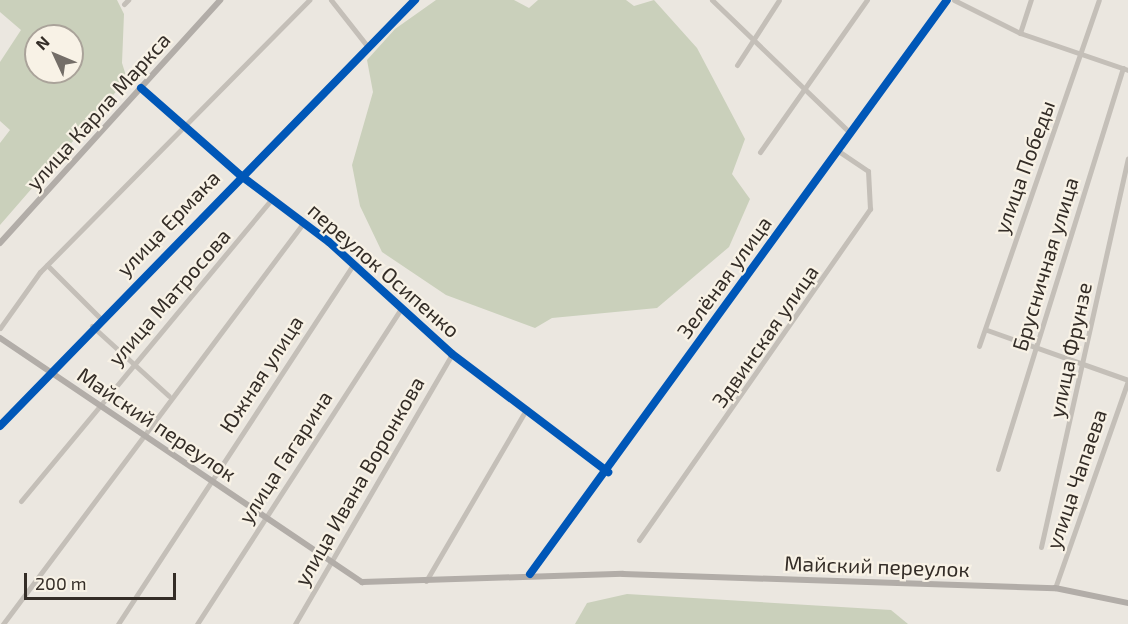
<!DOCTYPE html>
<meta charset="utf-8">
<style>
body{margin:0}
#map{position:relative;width:1128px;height:624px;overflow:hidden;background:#ebe7e0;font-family:"Exo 2",sans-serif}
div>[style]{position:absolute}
.green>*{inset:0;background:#cad0bb}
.minor>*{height:5px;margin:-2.5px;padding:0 2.5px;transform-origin:2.5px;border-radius:2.5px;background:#c4bfb8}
.major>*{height:6px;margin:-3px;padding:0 3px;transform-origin:3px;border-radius:3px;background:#b2ada8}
.cycleway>*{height:8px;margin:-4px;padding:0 4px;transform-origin:4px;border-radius:4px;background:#0057b8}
span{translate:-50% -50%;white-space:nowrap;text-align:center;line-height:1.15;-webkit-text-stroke:4.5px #f8f2e6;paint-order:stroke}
.street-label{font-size:21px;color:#342d27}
.north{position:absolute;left:24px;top:24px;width:60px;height:60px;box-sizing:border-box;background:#f8f2e6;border:2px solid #aaa39a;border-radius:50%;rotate:314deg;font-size:16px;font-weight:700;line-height:24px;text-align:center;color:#342d27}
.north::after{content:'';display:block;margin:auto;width:21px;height:27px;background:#746e68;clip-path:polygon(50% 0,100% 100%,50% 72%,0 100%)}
.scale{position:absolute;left:24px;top:573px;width:152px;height:27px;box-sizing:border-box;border:3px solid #342d27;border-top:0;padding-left:8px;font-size:18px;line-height:21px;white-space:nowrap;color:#342d27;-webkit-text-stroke:4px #f8f2e6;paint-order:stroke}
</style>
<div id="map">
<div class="green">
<div style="clip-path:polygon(evenodd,0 0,117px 0,124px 14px,122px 63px,127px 79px,0 225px,0 143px,10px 130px,0 121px,0 62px,21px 30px,0 12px,0 0,36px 36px,72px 36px,72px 72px,36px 72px,36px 36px)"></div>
<div style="clip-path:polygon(436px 0,514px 0,529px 8px,538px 0,626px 0,634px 6px,654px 0,697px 48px,745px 139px,732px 174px,750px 199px,729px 247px,657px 308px,552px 318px,535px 328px,446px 295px,382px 252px,360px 206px,352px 165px,373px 92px,367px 60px,395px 29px)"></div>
<div style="clip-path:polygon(627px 594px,891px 610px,908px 624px,575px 624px,587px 603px)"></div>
</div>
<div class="minor">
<div style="left:331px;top:0;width:60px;rotate:51.8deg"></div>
<div style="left:712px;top:0;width:192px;rotate:43.9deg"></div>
<div style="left:954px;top:0;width:74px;rotate:26.6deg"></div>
<div style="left:1020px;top:33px;width:114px;rotate:18.9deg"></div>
<div style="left:124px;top:4px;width:6px;rotate:-45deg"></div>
<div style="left:1020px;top:33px;width:35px;rotate:-72deg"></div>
<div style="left:737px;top:65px;width:77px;rotate:-57.1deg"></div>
<div style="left:141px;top:88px;width:132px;rotate:41.3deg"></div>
<div style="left:240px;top:175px;width:111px;rotate:37deg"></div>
<div style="left:329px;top:242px;width:166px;rotate:42.3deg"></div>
<div style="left:452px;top:354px;width:196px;rotate:37.1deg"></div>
<div style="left:760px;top:152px;width:186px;rotate:-54.9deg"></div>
<div style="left:47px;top:265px;width:75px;rotate:45deg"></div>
<div style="left:92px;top:326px;width:104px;rotate:42.3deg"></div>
<div style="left:0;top:328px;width:69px;rotate:-54.5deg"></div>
<div style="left:40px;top:272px;width:383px;rotate:-45.3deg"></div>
<div style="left:987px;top:330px;width:150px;rotate:19.5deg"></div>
<div style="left:979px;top:346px;width:366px;rotate:-70.9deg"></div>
<div style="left:0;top:426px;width:595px;rotate:-45.75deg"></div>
<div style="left:998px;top:469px;width:420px;rotate:-72.7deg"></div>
<div style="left:21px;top:501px;width:394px;rotate:-50.3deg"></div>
<div style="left:639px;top:540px;width:404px;rotate:-55.1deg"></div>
<div style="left:870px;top:209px;width:38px;rotate:-93deg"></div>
<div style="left:868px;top:171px;width:36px;rotate:-146deg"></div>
<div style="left:1041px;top:547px;width:398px;rotate:-77.4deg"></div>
<div style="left:530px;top:574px;width:709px;rotate:-54deg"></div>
<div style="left:426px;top:581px;width:200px;rotate:-59.7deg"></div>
<div style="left:1055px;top:588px;width:219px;rotate:-70.6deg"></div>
<div style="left:3px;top:624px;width:502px;rotate:-53.18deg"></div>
<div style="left:118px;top:624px;width:430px;rotate:-56.8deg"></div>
<div style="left:197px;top:624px;width:375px;rotate:-57.1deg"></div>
<div style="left:295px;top:624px;width:312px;rotate:-59.8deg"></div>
</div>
<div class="major">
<div style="left:0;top:243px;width:328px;rotate:-47.8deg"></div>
<div style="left:0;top:338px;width:437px;rotate:34deg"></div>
<div style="left:362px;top:582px;width:261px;rotate:-1.8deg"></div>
<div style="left:623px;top:574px;width:432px;rotate:1.9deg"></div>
<div style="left:1055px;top:588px;width:75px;rotate:11.6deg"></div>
</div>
<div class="cycleway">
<div style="left:141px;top:88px;width:132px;rotate:41.3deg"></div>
<div style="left:240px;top:175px;width:111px;rotate:37deg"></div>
<div style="left:329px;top:242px;width:166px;rotate:42.3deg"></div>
<div style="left:452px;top:354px;width:196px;rotate:37.1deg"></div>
<div style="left:0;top:426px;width:595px;rotate:-45.75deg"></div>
<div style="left:530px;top:574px;width:709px;rotate:-54deg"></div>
</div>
<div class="street-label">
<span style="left:98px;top:111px;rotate:-48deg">улица Карла Маркса</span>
<span style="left:1024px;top:167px;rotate:-70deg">улица Победы</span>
<span style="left:168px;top:223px;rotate:-46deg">улица Ермака</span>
<span style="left:1045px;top:264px;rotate:-73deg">Брусничная улица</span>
<span style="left:384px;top:270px;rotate:41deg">переулок Осипенко</span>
<span style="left:724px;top:277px;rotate:-54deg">Зелёная улица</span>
<span style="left:169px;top:297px;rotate:-49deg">улица Матросова</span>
<span style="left:765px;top:336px;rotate:-55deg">Здвинская улица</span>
<span style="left:1070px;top:350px;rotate:-78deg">улица Фрунзе</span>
<span style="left:261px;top:374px;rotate:-57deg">Южная улица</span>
<span style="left:157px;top:424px;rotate:34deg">Майский переулок</span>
<span style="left:285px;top:457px;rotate:-57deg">улица Гагарина</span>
<span style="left:1076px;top:479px;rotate:-71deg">улица Чапаева</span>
<span style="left:359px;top:481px;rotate:-60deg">улица Ивана Воронкова</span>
<span style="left:877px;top:566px;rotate:2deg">Майский переулок</span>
</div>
<div class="north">N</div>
<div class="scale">200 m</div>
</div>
